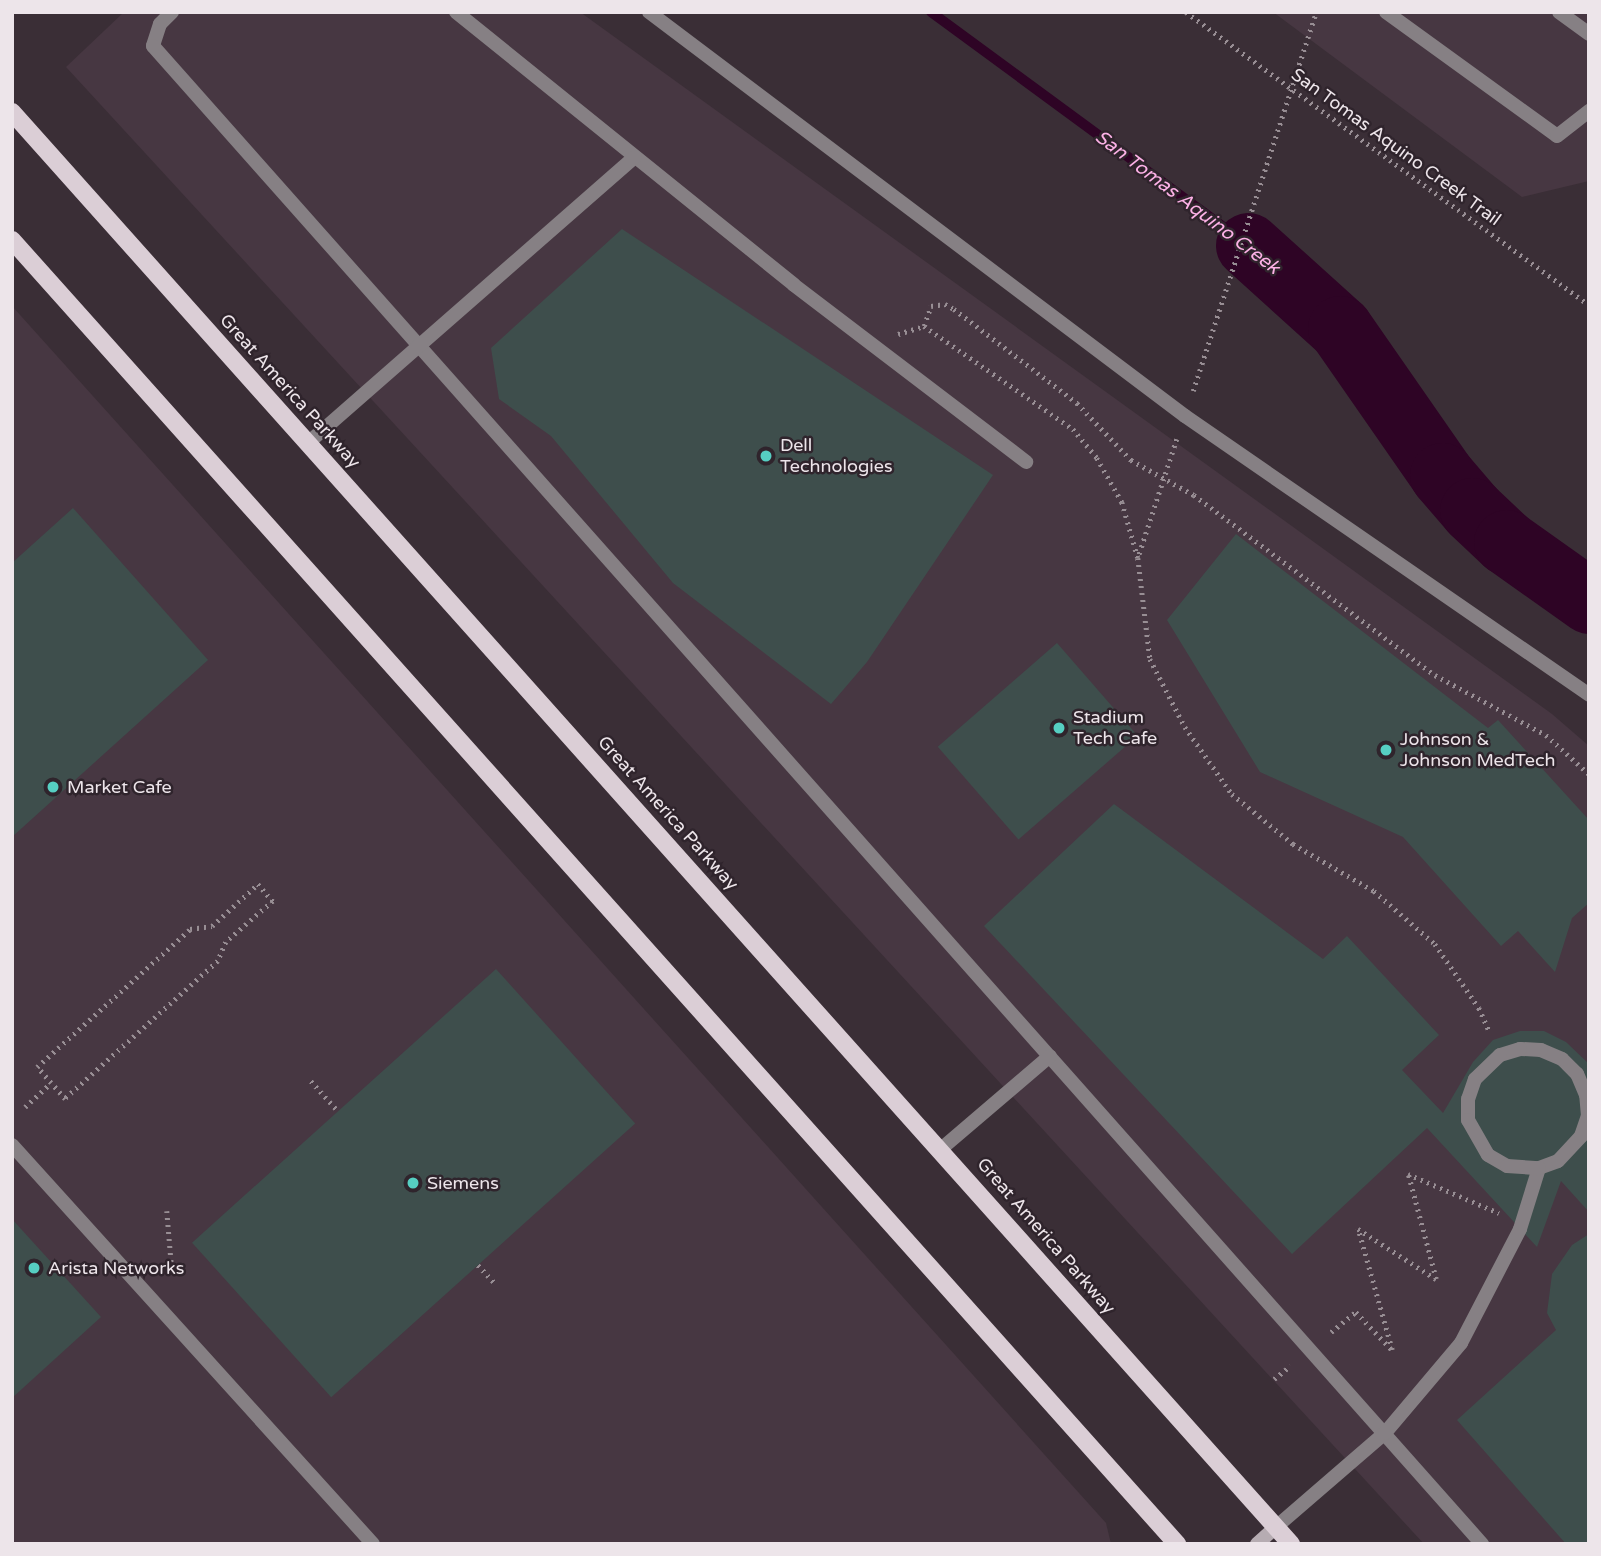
<!DOCTYPE html>
<style>
body{margin:0}
#map{position:relative;width:1601px;height:1556px;overflow:hidden;background:#3a2e36;font-family:"Varela Round",sans-serif}
div>[style]{position:absolute}
.built>*{inset:0;background:#473742}
.stream>*{height:10px;margin:-5px;padding:0 5px;transform-origin:5px;border-radius:5px;background:#2e0425}
.river>*{height:65px;margin:-32.5px;padding:0 32.5px;transform-origin:32.5px;border-radius:32.5px;background:#2e0425}
.building>*{inset:0;background:#3e4e4c;transform-origin:0 0}
.path>*{height:4.5px;margin-top:-2.25px;transform-origin:0;background:repeating-linear-gradient(90deg,#988e94 0 2px,transparent 0 7px)}
.lane>*{height:14px;margin:-7px;padding:0 7px;transform-origin:7px;border-radius:7px;background:#868084}
.secondary>*{height:14px;margin:-7px;padding:0 7px;transform-origin:7px;border-radius:7px;background:#b6acb2}
.primary>*{height:18px;margin:-9px;padding:0 9px;transform-origin:9px;border-radius:9px;background:#dbced6}
.dots>*{width:19px;height:19px;translate:-50% -50%;box-sizing:border-box;border:4px solid #2f242c;border-radius:50%}
span{translate:-50% -50%;white-space:nowrap;text-align:center;line-height:1.15;-webkit-text-stroke:5px #2f242c;paint-order:stroke}
.street-label{font-size:18px;color:#ede5ea}
.poi-label{font-size:18px;color:#ede5ea}
.left{translate:0 -50%;text-align:left}
.water-label{font-size:19px;color:#fcb1e6;font-style:italic}
.frame{position:absolute;inset:0;border:14px solid #ede5ea;pointer-events:none}
</style>
<div id="map">
<div class="built">
<div style="clip-path:polygon(124px 12px,580px 12px,1552px 714px,1589px 746px,1589px 1544px,1424px 1544px,66px 67px)"></div>
<div style="clip-path:polygon(1273px 12px,1589px 12px,1589px 181px,1522px 197px)"></div>
<div style="clip-path:polygon(12px 306px,1106px 1523px,1111px 1544px,12px 1544px)"></div>
</div>
<div class="stream">
<div style="left:931px;top:12px;width:393px;rotate:36.3deg"></div>
</div>
<div class="river">
<div style="left:1248px;top:245px;width:124px;rotate:42.1deg"></div>
<div style="left:1340px;top:328px;width:179px;rotate:55.2deg"></div>
<div style="left:1442px;top:475px;width:46px;rotate:49.4deg"></div>
<div style="left:1472px;top:510px;width:47px;rotate:43.3deg"></div>
<div style="left:1506px;top:542px;width:102px;rotate:35.4deg"></div>
</div>
<div class="building">
<div style="clip-path:polygon(622px 229px,993px 475px,867px 662px,831px 704px,673px 583px,551px 436px,499px 399px,491px 348px)"></div>
<div style="clip-path:polygon(73px 508px,208px 660px,12px 837px,12px 563px)"></div>
<div style="clip-path:polygon(1236px 534px,1488px 728px,1498px 720px,1589px 820px,1589px 903px,1572px 918px,1555px 972px,1518px 931px,1501px 946px,1403px 837px,1260px 772px,1167px 620px)"></div>
<div style="left:1057px;top:643px;width:123px;height:158px;rotate:49deg"></div>
<div style="clip-path:polygon(1114px 804px,1323px 959px,1347px 936px,1439px 1035px,1402px 1070px,1443px 1113px,1473px 1062px,1493px 1040px,1520px 1031px,1544px 1031px,1566px 1042px,1589px 1064px,1589px 1212px,1561px 1181px,1537px 1247px,1427px 1128px,1292px 1254px,984px 926px)"></div>
<div style="left:496px;top:969px;width:208px;height:409px;rotate:48deg"></div>
<div style="clip-path:polygon(12px 1219px,101px 1317px,12px 1398px)"></div>
<div style="clip-path:polygon(1589px 1234px,1589px 1544px,1566px 1544px,1457px 1420px,1556px 1330px,1547px 1313px,1552px 1274px,1572px 1245px)"></div>
</div>
<div class="path">
<div style="left:1186px;top:12px;width:498px;rotate:36deg"></div>
<div style="left:924px;top:326px;width:21px;rotate:-71deg"></div>
<div style="left:931px;top:306px;width:14px;rotate:-8deg"></div>
<div style="left:945px;top:304px;width:10px;rotate:29deg"></div>
<div style="left:954px;top:309px;width:155px;rotate:37.4deg"></div>
<div style="left:1077px;top:403px;width:79px;rotate:46.5deg"></div>
<div style="left:1131px;top:460px;width:72px;rotate:29.1deg"></div>
<div style="left:1194px;top:495px;width:301px;rotate:36.8deg"></div>
<div style="left:1435px;top:675px;width:126px;rotate:28.4deg"></div>
<div style="left:1546px;top:735px;width:58px;rotate:42.2deg"></div>
<div style="left:898px;top:334px;width:27px;rotate:-17deg"></div>
<div style="left:924px;top:326px;width:181px;rotate:34.7deg"></div>
<div style="left:1073px;top:429px;width:38px;rotate:50deg"></div>
<div style="left:1097px;top:458px;width:51px;rotate:60.4deg"></div>
<div style="left:1122px;top:502px;width:58px;rotate:74.1deg"></div>
<div style="left:1193px;top:391px;width:398px;rotate:-72deg"></div>
<div style="left:1177px;top:439px;width:125px;rotate:108.1deg"></div>
<div style="left:1138px;top:558px;width:102px;rotate:83.2deg"></div>
<div style="left:1150px;top:659px;width:76px;rotate:62.8deg"></div>
<div style="left:1185px;top:727px;width:82px;rotate:55deg"></div>
<div style="left:1232px;top:794px;width:79px;rotate:39.3deg"></div>
<div style="left:1293px;top:844px;width:94px;rotate:30.1deg"></div>
<div style="left:1374px;top:891px;width:81px;rotate:41deg"></div>
<div style="left:1435px;top:944px;width:78px;rotate:55.5deg"></div>
<div style="left:1479px;top:1008px;width:27px;rotate:66deg"></div>
<div style="left:311px;top:1081px;width:39px;rotate:48deg"></div>
<div style="left:25px;top:1107px;width:35px;rotate:-43deg"></div>
<div style="left:51px;top:1083px;width:21px;rotate:-131deg"></div>
<div style="left:37px;top:1067px;width:206px;rotate:-42deg"></div>
<div style="left:190px;top:929px;width:22px;rotate:-8deg"></div>
<div style="left:212px;top:926px;width:62px;rotate:-42.4deg"></div>
<div style="left:258px;top:884px;width:23px;rotate:49deg"></div>
<div style="left:273px;top:901px;width:62px;rotate:138.9deg"></div>
<div style="left:226px;top:942px;width:21px;rotate:113deg"></div>
<div style="left:218px;top:961px;width:206px;rotate:138deg"></div>
<div style="left:65px;top:1099px;width:21px;rotate:-131deg"></div>
<div style="left:167px;top:1211px;width:60px;rotate:85.2deg"></div>
<div style="left:478px;top:1265px;width:23px;rotate:47deg"></div>
<div style="left:1331px;top:1332px;width:32px;rotate:-39deg"></div>
<div style="left:1356px;top:1312px;width:52px;rotate:46.5deg"></div>
<div style="left:1392px;top:1350px;width:126px;rotate:-105.7deg"></div>
<div style="left:1358px;top:1229px;width:93px;rotate:32.7deg"></div>
<div style="left:1436px;top:1279px;width:109px;rotate:-104.9deg"></div>
<div style="left:1408px;top:1174px;width:99px;rotate:23.2deg"></div>
<div style="left:1274px;top:1379px;width:21px;rotate:-39deg"></div>
</div>
<div class="lane">
<div style="left:172px;top:12px;width:17px;rotate:135deg"></div>
<div style="left:160px;top:24px;width:23px;rotate:108deg"></div>
<div style="left:153px;top:46px;width:2003px;rotate:48.42deg"></div>
<div style="left:456px;top:12px;width:434px;rotate:38.9deg"></div>
<div style="left:794px;top:285px;width:292px;rotate:37.3deg"></div>
<div style="left:649px;top:12px;width:671px;rotate:37.01deg"></div>
<div style="left:1185px;top:416px;width:491px;rotate:34.6deg"></div>
<div style="left:1386px;top:12px;width:211px;rotate:35.9deg"></div>
<div style="left:1557px;top:136px;width:41px;rotate:-38deg"></div>
<div style="left:1559px;top:12px;width:37px;rotate:36deg"></div>
<div style="left:308px;top:443px;width:434px;rotate:-41.2deg"></div>
<div style="left:12px;top:1145px;width:538px;rotate:47.86deg"></div>
<div style="left:941px;top:1149px;width:143px;rotate:-40.5deg"></div>
<div style="left:1276px;top:1527px;width:144px;rotate:-40.8deg"></div>
<div style="left:1385px;top:1433px;width:118px;rotate:-49.8deg"></div>
<div style="left:1461px;top:1343px;width:128px;rotate:-62.6deg"></div>
<div style="left:1520px;top:1229px;width:64px;rotate:-72.7deg"></div>
<div style="left:1539px;top:1168px;width:20px;rotate:-20deg"></div>
<div style="left:1558px;top:1161px;width:34px;rotate:-47deg"></div>
<div style="left:1581px;top:1136px;width:21px;rotate:-71deg"></div>
<div style="left:1588px;top:1116px;width:21px;rotate:-95deg"></div>
<div style="left:1586px;top:1095px;width:23px;rotate:-113deg"></div>
<div style="left:1577px;top:1074px;width:21px;rotate:-135deg"></div>
<div style="left:1562px;top:1059px;width:23px;rotate:-157deg"></div>
<div style="left:1541px;top:1050px;width:21px;rotate:-177deg"></div>
<div style="left:1520px;top:1049px;width:21px;rotate:163deg"></div>
<div style="left:1500px;top:1055px;width:35px;rotate:136deg"></div>
<div style="left:1475px;top:1079px;width:21px;rotate:109deg"></div>
<div style="left:1468px;top:1099px;width:21px;rotate:90deg"></div>
<div style="left:1468px;top:1120px;width:40px;rotate:60.3deg"></div>
<div style="left:1488px;top:1155px;width:22px;rotate:30deg"></div>
<div style="left:1507px;top:1166px;width:32px;rotate:4deg"></div>
</div>
<div class="secondary">
<div style="left:1257px;top:1544px;width:25px;rotate:-42deg"></div>
</div>
<div class="primary">
<div style="left:12px;top:112px;width:1920px;rotate:48.23deg"></div>
<div style="left:12px;top:240px;width:1749px;rotate:48.22deg"></div>
</div>
<div class="dots">
<div style="left:766px;top:456px;background:#56cec2"></div>
<div style="left:1059px;top:728px;background:#56cec2"></div>
<div style="left:1386px;top:750px;background:#56cec2"></div>
<div style="left:53px;top:787px;background:#56cec2"></div>
<div style="left:413px;top:1183px;background:#56cec2"></div>
<div style="left:34px;top:1268px;background:#56cec2"></div>
</div>
<div class="street-label">
<span style="left:1396px;top:147px;rotate:36deg">San Tomas Aquino Creek Trail</span>
<span style="left:290px;top:391px;rotate:48deg">Great America Parkway</span>
<span style="left:668px;top:813px;rotate:48deg">Great America Parkway</span>
<span style="left:1046px;top:1236px;rotate:49deg">Great America Parkway</span>
</div>
<div class="poi-label">
<span class="left" style="left:780px;top:456px">Dell<br>Technologies</span>
<span class="left" style="left:1073px;top:728px">Stadium<br>Tech Cafe</span>
<span class="left" style="left:1400px;top:750px">Johnson &amp;<br>Johnson MedTech</span>
<span class="left" style="left:67px;top:787px">Market Cafe</span>
<span class="left" style="left:427px;top:1183px">Siemens</span>
<span class="left" style="left:48px;top:1268px">Arista Networks</span>
</div>
<div class="water-label">
<span style="left:1187px;top:203px;rotate:37deg">San Tomas Aquino Creek</span>
</div>
<div class="frame"></div>
</div>
